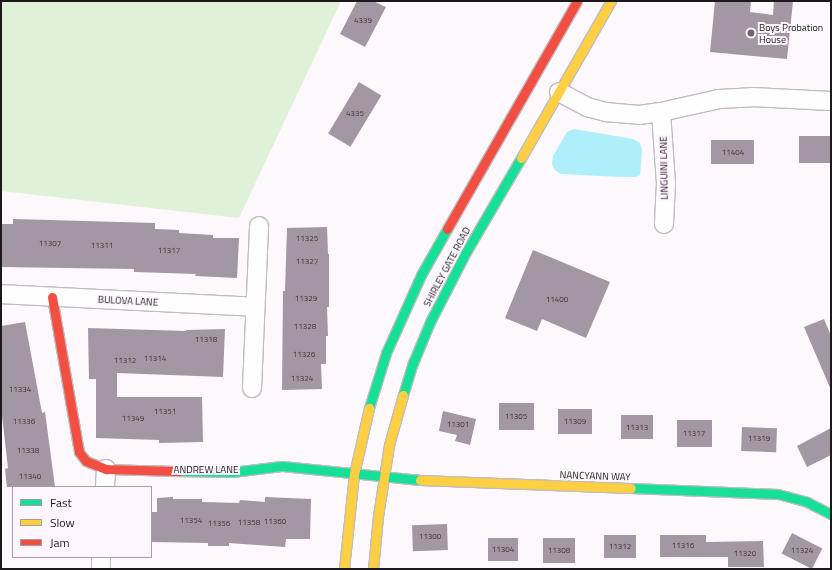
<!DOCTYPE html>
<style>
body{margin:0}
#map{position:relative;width:832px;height:570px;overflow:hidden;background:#fcf8fc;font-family:"Titillium Web",sans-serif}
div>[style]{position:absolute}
.green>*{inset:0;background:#dff2d9}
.water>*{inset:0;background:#afeefb}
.building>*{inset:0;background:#a397a3;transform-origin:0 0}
.roads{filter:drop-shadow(1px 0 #c0bcc0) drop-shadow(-1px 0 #c0bcc0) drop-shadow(0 1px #c0bcc0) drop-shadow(0 -1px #c0bcc0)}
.street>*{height:18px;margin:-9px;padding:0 9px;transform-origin:9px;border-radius:9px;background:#fffeff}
.fast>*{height:9px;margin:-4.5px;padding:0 4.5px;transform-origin:4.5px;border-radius:4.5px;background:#16e098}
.slow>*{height:9px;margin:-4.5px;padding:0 4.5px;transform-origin:4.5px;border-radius:4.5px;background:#ffcf43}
.jam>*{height:9px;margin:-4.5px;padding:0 4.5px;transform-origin:4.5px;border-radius:4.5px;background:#f24e42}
.dots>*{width:11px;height:11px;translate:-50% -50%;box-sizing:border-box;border:2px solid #fef6fe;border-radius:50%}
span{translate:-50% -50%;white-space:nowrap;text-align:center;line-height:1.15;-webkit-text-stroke:4px #fef6fe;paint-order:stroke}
.number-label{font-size:8px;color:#3d383d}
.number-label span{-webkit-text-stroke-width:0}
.poi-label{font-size:10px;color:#1b191b}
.left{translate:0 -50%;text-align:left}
.street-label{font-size:10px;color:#1b191b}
.frame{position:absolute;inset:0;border:2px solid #1b191b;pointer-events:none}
.legend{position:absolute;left:12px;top:486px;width:140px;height:72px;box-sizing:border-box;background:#fef6fe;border:1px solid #a39ea3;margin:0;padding:5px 7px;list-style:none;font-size:12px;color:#1b191b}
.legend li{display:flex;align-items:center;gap:8px;height:20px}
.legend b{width:20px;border:1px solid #a39ea3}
</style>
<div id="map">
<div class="green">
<div style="clip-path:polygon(1px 1px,341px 1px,239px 218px,1px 191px)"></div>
</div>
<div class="water">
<div style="clip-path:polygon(574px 129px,633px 139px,640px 143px,642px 150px,640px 175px,636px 177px,620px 177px,561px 174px,555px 170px,552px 164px,553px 156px,567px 132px)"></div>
</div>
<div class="building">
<div style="clip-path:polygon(357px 1px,373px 1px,386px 7px,365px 47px,340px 34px)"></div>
<div style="clip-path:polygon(715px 1px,751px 1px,750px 12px,773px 15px,774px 1px,793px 1px,787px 59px,710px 52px)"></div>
<div style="left:359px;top:82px;width:26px;height:60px;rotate:31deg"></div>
<div style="left:831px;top:136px;width:27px;height:32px;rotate:90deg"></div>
<div style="left:754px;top:140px;width:24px;height:43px;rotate:90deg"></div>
<div style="clip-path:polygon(13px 219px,155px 223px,155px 229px,179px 230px,179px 233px,213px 235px,213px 238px,239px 238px,237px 278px,195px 276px,196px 274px,134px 272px,134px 269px,1px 267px,1px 224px,13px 224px)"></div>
<div style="clip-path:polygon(327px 227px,328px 254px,329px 254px,329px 307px,327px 307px,328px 336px,326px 336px,326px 364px,321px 364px,322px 389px,282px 390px,283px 291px,285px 291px,287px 228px)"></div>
<div style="clip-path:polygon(533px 250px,610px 282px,586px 338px,542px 319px,537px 331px,505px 318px)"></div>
<div style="clip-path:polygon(824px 319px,831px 336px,831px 390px,804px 327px)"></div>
<div style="clip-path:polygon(25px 322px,42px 413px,45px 412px,55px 487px,7px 487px,5px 469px,8px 468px,1px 407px,1px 326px)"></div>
<div style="clip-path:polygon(88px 328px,186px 331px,186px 330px,225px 329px,223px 377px,117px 373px,117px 397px,202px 397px,203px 442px,159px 443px,159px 440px,96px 438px,96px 379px,89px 379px)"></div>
<div style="left:534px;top:403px;width:27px;height:35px;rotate:90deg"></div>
<div style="left:592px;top:409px;width:25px;height:34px;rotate:90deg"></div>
<div style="clip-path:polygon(443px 411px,476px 419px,470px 445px,455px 441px,457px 435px,439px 431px)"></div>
<div style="left:653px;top:415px;width:24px;height:32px;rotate:90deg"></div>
<div style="left:677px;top:420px;width:35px;height:27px"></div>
<div style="left:742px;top:427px;width:35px;height:24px;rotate:2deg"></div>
<div style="clip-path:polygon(831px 428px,831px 455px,807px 467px,797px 446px)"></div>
<div style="clip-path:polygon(173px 497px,173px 499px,202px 499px,202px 502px,239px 503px,240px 500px,265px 502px,265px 497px,311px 499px,310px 539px,286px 539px,285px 547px,229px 543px,229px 546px,208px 546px,208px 543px,151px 542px,151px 512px,157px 512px,157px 498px)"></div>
<div style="left:447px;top:524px;width:26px;height:35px;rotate:88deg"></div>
<div style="left:792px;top:533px;width:34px;height:23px;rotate:27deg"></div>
<div style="left:636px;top:535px;width:23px;height:32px;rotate:90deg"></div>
<div style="clip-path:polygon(660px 535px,706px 535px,706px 542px,763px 541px,764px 567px,728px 567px,728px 557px,660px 557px)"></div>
<div style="left:488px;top:538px;width:30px;height:23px"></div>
<div style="left:575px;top:538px;width:25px;height:32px;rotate:90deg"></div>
</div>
<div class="roads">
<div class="street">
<div style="left:559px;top:92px;width:32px;rotate:28deg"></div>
<div style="left:587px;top:107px;width:20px;rotate:15deg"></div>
<div style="left:606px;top:112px;width:33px;rotate:5deg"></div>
<div style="left:639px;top:115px;width:22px;rotate:-8deg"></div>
<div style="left:661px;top:112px;width:59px;rotate:-12.6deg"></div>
<div style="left:719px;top:99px;width:33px;rotate:-3deg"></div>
<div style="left:752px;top:97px;width:79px;rotate:2.9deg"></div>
<div style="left:661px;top:112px;width:71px;rotate:86deg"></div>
<div style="left:666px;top:183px;width:41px;rotate:92.8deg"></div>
<div style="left:1px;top:294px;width:254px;rotate:2.9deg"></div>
<div style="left:252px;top:388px;width:162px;rotate:-87.5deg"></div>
<div style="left:105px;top:487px;width:18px;rotate:-87deg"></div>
<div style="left:101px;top:569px;width:12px;rotate:-90deg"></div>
</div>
<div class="fast">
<div style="left:403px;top:395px;width:34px;rotate:-73deg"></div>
<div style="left:413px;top:363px;width:44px;rotate:-67.5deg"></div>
<div style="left:430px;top:322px;width:79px;rotate:-62.8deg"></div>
<div style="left:466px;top:252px;width:109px;rotate:-59.7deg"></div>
<div style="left:369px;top:408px;width:58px;rotate:-72.8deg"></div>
<div style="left:386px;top:353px;width:85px;rotate:-65.8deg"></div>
<div style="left:421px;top:275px;width:53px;rotate:-60.5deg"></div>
<div style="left:179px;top:471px;width:53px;rotate:1.1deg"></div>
<div style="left:232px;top:472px;width:50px;rotate:-6.8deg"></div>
<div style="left:282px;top:466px;width:139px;rotate:5.8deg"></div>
<div style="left:631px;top:488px;width:147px;rotate:2.3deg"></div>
<div style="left:778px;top:494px;width:30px;rotate:15deg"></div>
<div style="left:807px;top:502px;width:27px;rotate:27deg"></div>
</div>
<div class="slow">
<div style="left:521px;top:158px;width:181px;rotate:-60.2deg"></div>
<div style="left:420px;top:480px;width:211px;rotate:2.2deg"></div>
<div style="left:344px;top:569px;width:96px;rotate:-84deg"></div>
<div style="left:354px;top:474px;width:68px;rotate:-77.2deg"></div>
<div style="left:373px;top:569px;width:53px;rotate:-84.6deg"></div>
<div style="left:378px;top:516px;width:72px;rotate:-81.2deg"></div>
<div style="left:389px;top:445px;width:52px;rotate:-74.4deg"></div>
</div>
<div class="jam">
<div style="left:447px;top:229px;width:262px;rotate:-60.3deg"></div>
<div style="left:52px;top:297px;width:157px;rotate:80.1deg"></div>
<div style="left:79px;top:452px;width:11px;rotate:52deg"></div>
<div style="left:86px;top:461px;width:22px;rotate:22deg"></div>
<div style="left:106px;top:469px;width:73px;rotate:1.6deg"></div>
</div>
</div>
<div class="dots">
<div style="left:751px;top:33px;background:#6a676a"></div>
</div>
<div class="number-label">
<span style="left:363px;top:21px">4339</span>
<span style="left:355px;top:114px">4335</span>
<span style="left:733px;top:153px">11404</span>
<span style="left:307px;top:239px">11325</span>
<span style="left:50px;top:244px">11307</span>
<span style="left:102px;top:246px">11311</span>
<span style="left:169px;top:251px">11317</span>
<span style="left:307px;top:262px">11327</span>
<span style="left:306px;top:299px">11329</span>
<span style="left:557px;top:300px">11400</span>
<span style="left:305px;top:327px">11328</span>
<span style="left:206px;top:340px">11318</span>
<span style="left:304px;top:355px">11326</span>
<span style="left:155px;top:359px">11314</span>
<span style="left:125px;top:361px">11312</span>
<span style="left:302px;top:379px">11324</span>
<span style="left:20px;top:390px">11334</span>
<span style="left:165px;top:412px">11351</span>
<span style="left:516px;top:417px">11305</span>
<span style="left:133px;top:419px">11349</span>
<span style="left:24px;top:422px">11336</span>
<span style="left:575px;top:422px">11309</span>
<span style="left:458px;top:425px">11301</span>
<span style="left:637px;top:428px">11313</span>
<span style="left:694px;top:434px">11317</span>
<span style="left:759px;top:439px">11319</span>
<span style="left:28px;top:451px">11338</span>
<span style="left:30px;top:477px">11340</span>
<span style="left:191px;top:521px">11354</span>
<span style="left:275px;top:522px">11360</span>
<span style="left:249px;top:523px">11358</span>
<span style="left:219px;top:524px">11356</span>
<span style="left:430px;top:537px">11300</span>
<span style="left:683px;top:546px">11316</span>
<span style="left:620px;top:547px">11312</span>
<span style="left:503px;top:550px">11304</span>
<span style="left:559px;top:551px">11308</span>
<span style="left:802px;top:551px">11324</span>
<span style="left:745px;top:554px">11320</span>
</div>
<div class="poi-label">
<span class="left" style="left:759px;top:33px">Boys Probation<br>House</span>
</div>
<div class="street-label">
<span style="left:664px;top:168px;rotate:-91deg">LINGUINI LANE</span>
<span style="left:447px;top:267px;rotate:-62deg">SHIRLEY GATE ROAD</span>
<span style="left:128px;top:301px;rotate:3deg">BULOVA LANE</span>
<span style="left:206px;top:470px">ANDREW LANE</span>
<span style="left:595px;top:476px;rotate:2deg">NANCYANN WAY</span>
</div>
<div class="frame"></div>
<ul class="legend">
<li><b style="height:5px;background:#16e098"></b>Fast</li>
<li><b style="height:5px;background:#ffcf43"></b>Slow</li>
<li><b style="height:5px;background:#f24e42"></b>Jam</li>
</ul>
</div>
